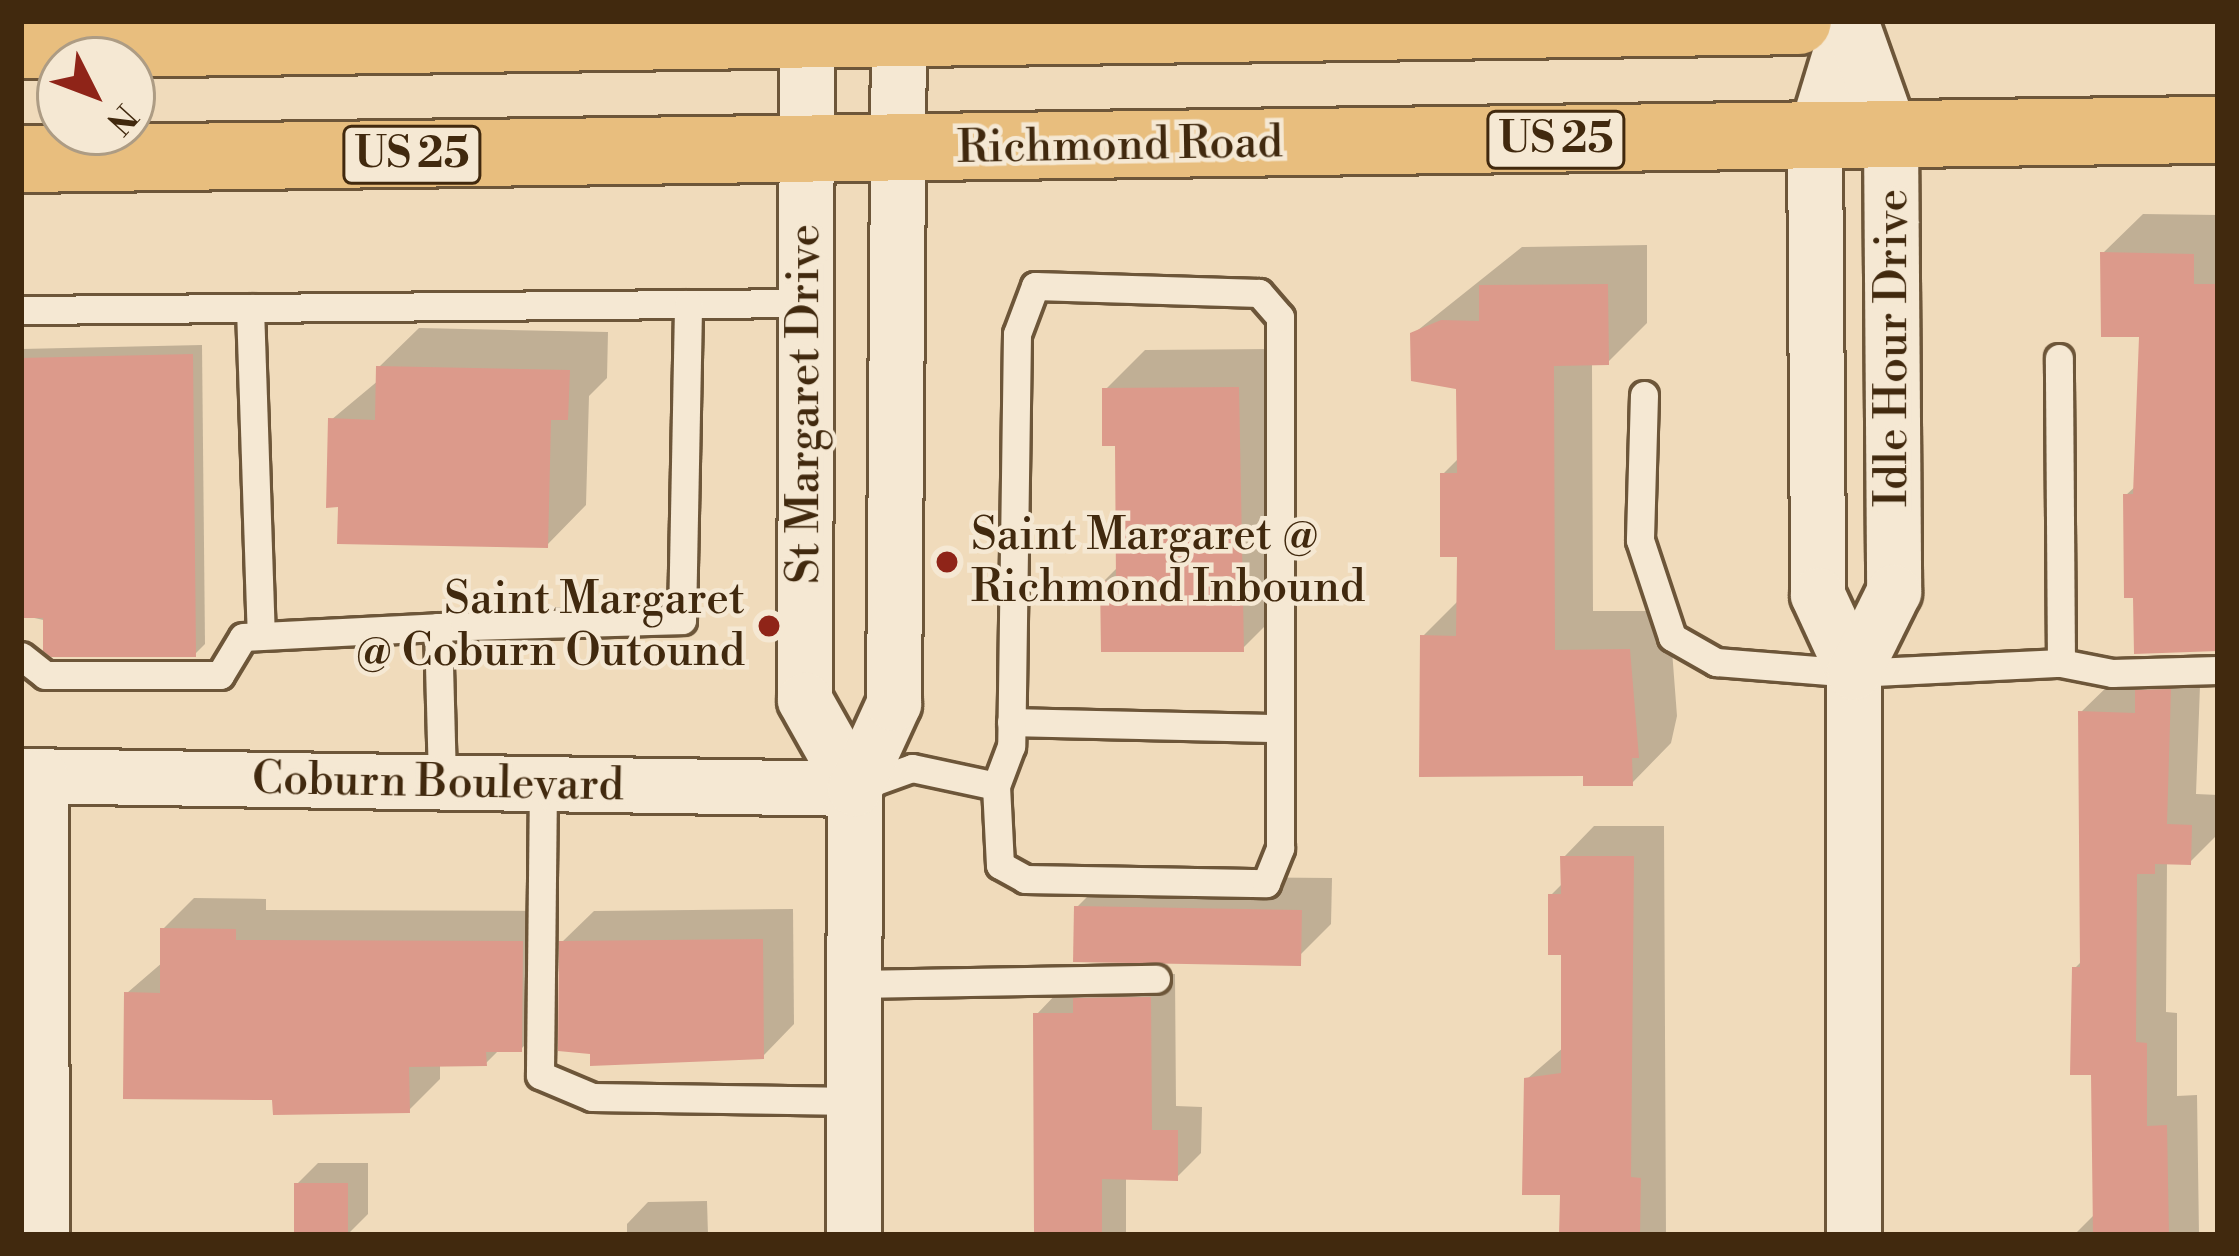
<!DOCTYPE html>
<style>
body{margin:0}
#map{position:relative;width:2239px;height:1256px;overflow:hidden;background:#f0dbbb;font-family:"Libre Bodoni",serif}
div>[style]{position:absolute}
.shadow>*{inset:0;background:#0003}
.building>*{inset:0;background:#dc9a8b;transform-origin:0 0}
.roads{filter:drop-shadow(3px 0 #6d5639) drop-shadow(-3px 0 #6d5639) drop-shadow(0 3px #6d5639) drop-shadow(0 -3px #6d5639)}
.service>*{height:27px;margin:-13.5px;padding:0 13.5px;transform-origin:13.5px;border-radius:13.5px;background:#f5e8d3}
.minor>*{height:54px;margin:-27px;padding:0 27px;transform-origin:27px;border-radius:27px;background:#f5e8d3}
.primary>*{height:66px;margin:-33px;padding:0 33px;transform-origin:33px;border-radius:33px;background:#e8be7e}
.dots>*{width:33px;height:33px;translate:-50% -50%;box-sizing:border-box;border:6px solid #f5e8d3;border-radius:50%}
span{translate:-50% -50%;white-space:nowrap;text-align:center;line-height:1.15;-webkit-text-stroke:9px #f5e8d3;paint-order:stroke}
.shield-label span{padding:3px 9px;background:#f5e8d3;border:3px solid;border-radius:9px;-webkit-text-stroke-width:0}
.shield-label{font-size:42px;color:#41290e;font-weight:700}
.street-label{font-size:45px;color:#41290e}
.poi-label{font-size:45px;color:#41290e}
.left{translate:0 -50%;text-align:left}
.right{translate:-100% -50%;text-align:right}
.frame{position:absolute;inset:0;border:24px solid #41290e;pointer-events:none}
.north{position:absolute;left:36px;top:36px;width:120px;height:120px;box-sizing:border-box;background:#f5e8d3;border:3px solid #ad9c84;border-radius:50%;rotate:132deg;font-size:33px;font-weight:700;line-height:48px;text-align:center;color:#41290e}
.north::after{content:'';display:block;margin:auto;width:42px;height:54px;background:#8f2418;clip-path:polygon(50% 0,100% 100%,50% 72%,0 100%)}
</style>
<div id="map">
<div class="shadow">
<div style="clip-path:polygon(2143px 214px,2218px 215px,2218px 645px,2126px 495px,2137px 485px,2142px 334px,2103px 253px)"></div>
<div style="clip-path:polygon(1647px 245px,1647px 323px,1608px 362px,1592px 363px,1593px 611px,1669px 611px,1677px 716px,1671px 743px,1632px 783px,1586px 773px,1423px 636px,1459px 600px,1460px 554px,1443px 474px,1460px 457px,1459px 387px,1413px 334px,1522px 247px)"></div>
<div style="clip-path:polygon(419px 328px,608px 332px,607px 378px,589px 396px,586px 505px,547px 545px,341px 504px,331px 420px,379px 380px,379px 367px)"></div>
<div style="clip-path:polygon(202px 345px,205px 644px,195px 654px,21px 615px,21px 349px)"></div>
<div style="clip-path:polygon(1277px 349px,1282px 609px,1242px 649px,1103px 582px,1119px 566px,1118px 443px,1105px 390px,1145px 350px)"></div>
<div style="clip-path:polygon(2201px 659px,2196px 794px,2218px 795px,2218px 834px,2190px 862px,2167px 861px,2166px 1012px,2177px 1013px,2177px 1096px,2197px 1095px,2199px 1235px,2074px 1235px,2096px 1213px,2094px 1072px,2075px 968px,2083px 960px,2081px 712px,2113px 681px)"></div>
<div style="clip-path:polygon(1594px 826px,1664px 826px,1666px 1235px,1562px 1235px,1563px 1192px,1527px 1079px,1564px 1047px,1564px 952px,1551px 895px,1564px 882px,1563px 858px)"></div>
<div style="clip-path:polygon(1108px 876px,1332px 878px,1331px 924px,1300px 955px,1077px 907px)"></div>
<div style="clip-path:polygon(194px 898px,266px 899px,266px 910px,553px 911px,552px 1017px,521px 1049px,500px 1049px,486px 1063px,440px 1064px,440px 1079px,409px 1110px,275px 1097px,127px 993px,163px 962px,163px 929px)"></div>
<div style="clip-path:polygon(793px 909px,794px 1024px,763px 1056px,562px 942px,594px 911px)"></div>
<div style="clip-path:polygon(1175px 974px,1176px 1106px,1202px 1107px,1201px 1153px,1176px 1178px,1126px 1177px,1126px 1235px,1036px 1235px,1036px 1015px,1060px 990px,1101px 975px)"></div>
<div style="clip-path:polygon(318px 1163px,368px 1163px,368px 1214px,347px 1235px,297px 1235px,297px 1184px)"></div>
<div style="clip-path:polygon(707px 1201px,708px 1235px,627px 1235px,627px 1224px,648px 1202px)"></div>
</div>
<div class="building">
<div style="clip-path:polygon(2100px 252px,2194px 254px,2194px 284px,2218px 284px,2218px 651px,2134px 654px,2133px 598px,2124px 598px,2123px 494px,2133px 494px,2139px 337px,2101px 337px)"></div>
<div style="clip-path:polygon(1608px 284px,1609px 365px,1554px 366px,1555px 650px,1630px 649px,1639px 758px,1632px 758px,1633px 786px,1583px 786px,1583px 776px,1419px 777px,1420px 635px,1456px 636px,1457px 557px,1440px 557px,1440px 473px,1457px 473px,1456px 389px,1411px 381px,1410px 333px,1441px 320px,1479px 321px,1479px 285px)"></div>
<div style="clip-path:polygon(193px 354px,196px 657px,51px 657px,43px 651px,43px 618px,21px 618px,21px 358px)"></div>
<div style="clip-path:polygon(376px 366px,570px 370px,568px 420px,551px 420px,548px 548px,337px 544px,338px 507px,326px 508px,328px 418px,375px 420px)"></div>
<div style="clip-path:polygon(1239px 387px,1244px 652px,1101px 652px,1100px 581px,1116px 581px,1115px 446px,1102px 446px,1102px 388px)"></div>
<div style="clip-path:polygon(2171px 689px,2167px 824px,2192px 825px,2191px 865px,2155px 864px,2155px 874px,2137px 874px,2136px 1042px,2147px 1043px,2147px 1126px,2167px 1125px,2169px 1235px,2093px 1235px,2091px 1075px,2070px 1075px,2072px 967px,2080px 967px,2078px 711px,2135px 713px,2135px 690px)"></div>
<div style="clip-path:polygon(1560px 856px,1634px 856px,1631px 1177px,1641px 1178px,1640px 1235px,1559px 1235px,1560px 1195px,1522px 1195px,1524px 1078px,1561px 1073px,1561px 955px,1548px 955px,1548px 894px,1561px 894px)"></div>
<div style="left:1074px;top:906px;width:228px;height:56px;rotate:1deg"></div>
<div style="clip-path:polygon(160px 928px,236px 929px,236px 940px,523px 941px,522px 1052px,486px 1052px,487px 1066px,409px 1067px,410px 1113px,273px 1115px,272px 1100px,123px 1099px,124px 992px,160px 993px)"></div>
<div style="clip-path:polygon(763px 939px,764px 1059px,590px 1066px,590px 1054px,558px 1051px,559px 941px)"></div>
<div style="clip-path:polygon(1151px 997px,1152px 1130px,1178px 1130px,1178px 1181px,1102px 1179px,1102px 1235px,1034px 1235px,1033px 1013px,1073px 1013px,1073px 998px)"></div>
<div style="left:294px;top:1183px;width:54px;height:52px"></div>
</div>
<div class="roads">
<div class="service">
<div style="left:250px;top:308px;width:328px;rotate:88.1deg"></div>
<div style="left:21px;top:310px;width:783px;rotate:-0.51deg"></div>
<div style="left:1644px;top:395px;width:145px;rotate:91.6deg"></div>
<div style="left:1640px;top:540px;width:102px;rotate:71.7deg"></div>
<div style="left:1672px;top:637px;width:51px;rotate:29.6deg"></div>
<div style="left:1716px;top:662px;width:138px;rotate:4.6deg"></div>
<div style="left:1854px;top:673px;width:207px;rotate:-2.8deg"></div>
<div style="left:2061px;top:663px;width:305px;rotate:-90.4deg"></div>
<div style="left:438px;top:627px;width:244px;rotate:-1.6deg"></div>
<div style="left:682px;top:620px;width:316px;rotate:-88.9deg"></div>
<div style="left:21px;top:656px;width:31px;rotate:38deg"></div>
<div style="left:45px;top:675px;width:175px"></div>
<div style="left:220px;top:675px;width:44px;rotate:-58.8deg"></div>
<div style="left:243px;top:637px;width:195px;rotate:-2.9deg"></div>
<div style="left:438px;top:627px;width:156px;rotate:88.5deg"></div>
<div style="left:2061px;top:663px;width:52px;rotate:11.1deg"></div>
<div style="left:2112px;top:673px;width:106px;rotate:-1.6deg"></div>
<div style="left:1011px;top:722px;width:268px;rotate:1.3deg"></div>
<div style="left:543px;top:784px;width:291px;rotate:90.6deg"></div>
<div style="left:540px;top:1075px;width:56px;rotate:22.9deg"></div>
<div style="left:592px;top:1097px;width:262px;rotate:0.9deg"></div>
<div style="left:859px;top:787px;width:56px;rotate:-19.7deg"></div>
<div style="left:912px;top:768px;width:86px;rotate:12.1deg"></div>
<div style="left:996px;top:786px;width:79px;rotate:87.1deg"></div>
<div style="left:1000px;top:865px;width:29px;rotate:29deg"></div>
<div style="left:1025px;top:879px;width:241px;rotate:1deg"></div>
<div style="left:1266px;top:883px;width:38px;rotate:-68deg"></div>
<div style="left:1280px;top:848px;width:531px;rotate:-90deg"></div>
<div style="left:1280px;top:317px;width:32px;rotate:-131deg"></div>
<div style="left:1259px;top:293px;width:224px;rotate:-178.2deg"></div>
<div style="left:1035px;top:286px;width:51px;rotate:110.6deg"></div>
<div style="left:1017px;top:334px;width:412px;rotate:90.8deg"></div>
<div style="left:1011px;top:746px;width:43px;rotate:110.6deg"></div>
<div style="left:855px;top:984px;width:301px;rotate:-1deg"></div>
</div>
<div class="minor">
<div style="left:807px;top:21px;width:679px;rotate:90.17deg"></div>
<div style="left:805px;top:700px;width:102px;rotate:60.7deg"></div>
<div style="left:1850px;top:21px;width:120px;rotate:106.9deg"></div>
<div style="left:1815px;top:136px;width:459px;rotate:89.6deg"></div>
<div style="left:1818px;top:595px;width:86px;rotate:65.2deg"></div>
<div style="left:1854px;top:673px;width:562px;rotate:90deg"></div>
<div style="left:1851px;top:21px;width:120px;rotate:70.5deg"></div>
<div style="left:1891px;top:134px;width:458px;rotate:89.6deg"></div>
<div style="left:1894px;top:592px;width:90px;rotate:116.3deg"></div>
<div style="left:21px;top:776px;width:834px;rotate:0.89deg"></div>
<div style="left:41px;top:776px;width:459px;rotate:89.9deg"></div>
<div style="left:854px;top:1235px;width:446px;rotate:-89.9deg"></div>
<div style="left:855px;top:789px;width:94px;rotate:-65.4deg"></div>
<div style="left:894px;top:704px;width:683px;rotate:-89.58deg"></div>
</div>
<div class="primary">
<div style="left:21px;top:45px;width:1777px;rotate:-0.77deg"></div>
<div style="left:21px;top:159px;width:2197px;rotate:-0.76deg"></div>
</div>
</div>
<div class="dots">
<div style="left:947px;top:562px;background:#8f2418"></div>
<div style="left:769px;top:626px;background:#8f2418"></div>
</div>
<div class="shield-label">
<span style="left:1556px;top:140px">US 25</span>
<span style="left:412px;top:155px">US 25</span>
</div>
<div class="street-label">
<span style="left:1120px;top:146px;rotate:-1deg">Richmond Road</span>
<span style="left:1893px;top:348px;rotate:-90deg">Idle Hour Drive</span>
<span style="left:805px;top:404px;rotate:-90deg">St Margaret Drive</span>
<span style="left:438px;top:783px;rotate:1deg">Coburn Boulevard</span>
</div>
<div class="poi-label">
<span class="left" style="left:971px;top:562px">Saint Margaret @<br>Richmond Inbound</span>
<span class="right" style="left:745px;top:626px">Saint Margaret<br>@ Coburn Outound</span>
</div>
<div class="frame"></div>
<div class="north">N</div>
</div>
